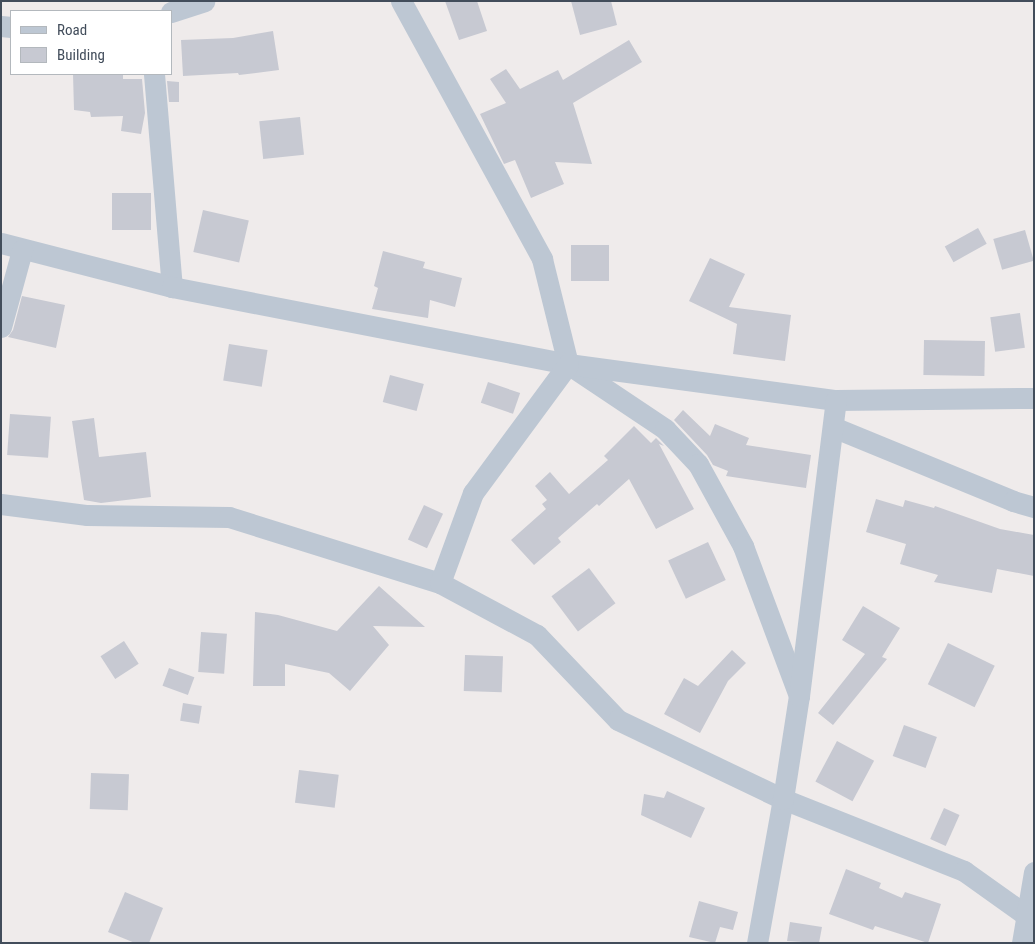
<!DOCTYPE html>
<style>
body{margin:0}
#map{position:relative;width:1035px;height:944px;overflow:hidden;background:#efebeb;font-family:"Roboto Condensed",sans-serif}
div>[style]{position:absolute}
.building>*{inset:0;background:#c7c9d2;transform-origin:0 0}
.minor>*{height:21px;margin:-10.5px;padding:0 10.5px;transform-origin:10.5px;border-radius:10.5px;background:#bdc7d3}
span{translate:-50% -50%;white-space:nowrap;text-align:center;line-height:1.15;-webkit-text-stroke:5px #fff;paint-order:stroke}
.frame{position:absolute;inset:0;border:2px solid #424d5b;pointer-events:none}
.legend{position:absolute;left:10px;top:10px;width:162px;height:65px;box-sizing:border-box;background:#fff;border:1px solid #b3b8bd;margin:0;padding:6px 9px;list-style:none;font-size:15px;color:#424d5b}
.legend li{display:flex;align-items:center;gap:10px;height:25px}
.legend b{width:25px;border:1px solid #b3b8bd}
</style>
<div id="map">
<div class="building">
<div style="clip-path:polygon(445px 1px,477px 1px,487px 31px,459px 40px)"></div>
<div style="clip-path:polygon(571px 1px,611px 1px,617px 25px,580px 35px)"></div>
<div style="clip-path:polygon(273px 31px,279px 70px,239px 75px,238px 73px,183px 76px,181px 40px,233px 38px)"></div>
<div style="clip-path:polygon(629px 40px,642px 62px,573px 103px,592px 164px,555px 162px,564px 184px,531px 198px,515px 160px,504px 164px,480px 114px,506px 103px,490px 79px,506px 69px,520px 89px,558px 70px,563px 80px)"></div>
<div style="clip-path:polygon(73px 74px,123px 74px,123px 79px,142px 79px,145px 113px,141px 134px,121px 131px,123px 116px,91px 117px,90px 112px,74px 110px)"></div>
<div style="clip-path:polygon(167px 81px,179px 82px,179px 102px,169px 102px)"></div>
<div style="left:300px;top:117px;width:38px;height:41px;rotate:84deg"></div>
<div style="left:112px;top:193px;width:39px;height:37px"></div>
<div style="left:203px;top:210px;width:47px;height:43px;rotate:13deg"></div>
<div style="left:978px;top:228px;width:18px;height:38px;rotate:61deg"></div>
<div style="left:1025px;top:230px;width:32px;height:33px;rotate:74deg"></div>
<div style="left:571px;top:245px;width:38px;height:36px"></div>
<div style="clip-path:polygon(383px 251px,425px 262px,423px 268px,462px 278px,455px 307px,430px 300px,428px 318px,372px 309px,378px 288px,374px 286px)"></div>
<div style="clip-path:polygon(710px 258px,745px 274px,729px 307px,791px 315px,785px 361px,733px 354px,737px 324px,689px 301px)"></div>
<div style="clip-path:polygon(22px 296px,65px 305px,56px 348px,8px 337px,13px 330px)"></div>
<div style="left:1020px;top:313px;width:35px;height:30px;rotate:82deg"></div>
<div style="left:924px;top:340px;width:61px;height:35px;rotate:1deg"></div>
<div style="left:229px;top:344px;width:39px;height:37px;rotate:9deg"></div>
<div style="left:390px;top:375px;width:35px;height:28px;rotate:15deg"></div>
<div style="left:488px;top:382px;width:34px;height:22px;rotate:19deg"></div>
<div style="clip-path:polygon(683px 410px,710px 436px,715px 424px,749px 438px,746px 445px,811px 455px,806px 488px,726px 476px,728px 471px,713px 465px,707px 455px,674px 420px)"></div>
<div style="left:10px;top:414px;width:41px;height:41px;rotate:4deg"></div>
<div style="clip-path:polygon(94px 418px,99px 457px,146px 452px,151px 497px,101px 503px,84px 500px,72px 421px)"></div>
<div style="clip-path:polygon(634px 426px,651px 443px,656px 438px,664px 446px,659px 444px,694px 509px,656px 529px,629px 479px,599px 506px,597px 504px,558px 538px,561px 542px,534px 565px,511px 540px,546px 509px,542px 504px,547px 500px,535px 486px,550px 472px,569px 494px,608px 460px,604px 456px)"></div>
<div style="clip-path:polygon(876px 499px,903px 507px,905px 500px,934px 508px,935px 506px,1000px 529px,1034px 535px,1034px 576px,997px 569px,992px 593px,934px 582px,938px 575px,900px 564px,906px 544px,866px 532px)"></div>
<div style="left:424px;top:505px;width:21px;height:38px;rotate:25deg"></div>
<div style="left:708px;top:542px;width:42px;height:44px;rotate:65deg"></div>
<div style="left:589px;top:568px;width:44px;height:47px;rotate:53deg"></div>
<div style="clip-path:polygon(379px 586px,425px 627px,373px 626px,389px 645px,350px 691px,329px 673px,285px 664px,285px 686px,253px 686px,255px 612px,278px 615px,337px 631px)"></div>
<div style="clip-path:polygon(863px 606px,900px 628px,882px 657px,887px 659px,833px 725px,818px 713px,865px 654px,842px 640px)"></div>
<div style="left:201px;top:632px;width:26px;height:40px;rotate:4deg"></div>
<div style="left:124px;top:641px;width:27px;height:28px;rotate:57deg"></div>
<div style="left:948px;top:643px;width:52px;height:46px;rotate:26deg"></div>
<div style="clip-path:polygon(732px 650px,746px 663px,728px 681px,700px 733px,664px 714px,684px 678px,698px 686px)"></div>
<div style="left:465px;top:655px;width:38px;height:36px;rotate:2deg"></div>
<div style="left:169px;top:668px;width:27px;height:19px;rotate:20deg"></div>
<div style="left:183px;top:703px;width:19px;height:18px;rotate:9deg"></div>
<div style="left:904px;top:725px;width:35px;height:33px;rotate:20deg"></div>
<div style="left:837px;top:741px;width:42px;height:46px;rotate:28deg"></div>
<div style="left:299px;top:770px;width:40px;height:33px;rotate:7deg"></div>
<div style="left:91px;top:773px;width:38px;height:36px;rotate:2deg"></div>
<div style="clip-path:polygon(667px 791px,705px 808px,691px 838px,641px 815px,644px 794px,664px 798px)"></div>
<div style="left:944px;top:808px;width:17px;height:34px;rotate:24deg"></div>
<div style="clip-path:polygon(846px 869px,881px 883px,879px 888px,902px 898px,905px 892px,941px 904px,928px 943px,875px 926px,873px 930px,829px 914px)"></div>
<div style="clip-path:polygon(125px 892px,163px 908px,149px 943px,135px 943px,108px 932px)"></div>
<div style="clip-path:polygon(699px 901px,738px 912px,733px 930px,720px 927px,715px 943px,689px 937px)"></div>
<div style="clip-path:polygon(790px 922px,822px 927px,819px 943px,787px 941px)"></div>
</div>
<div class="minor">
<div style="left:401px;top:1px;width:294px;rotate:61.3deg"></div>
<div style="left:542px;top:259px;width:108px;rotate:76.1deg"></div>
<div style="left:568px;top:364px;width:117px;rotate:33.8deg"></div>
<div style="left:665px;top:429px;width:48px;rotate:46.7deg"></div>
<div style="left:698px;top:464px;width:94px;rotate:61.2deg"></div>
<div style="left:743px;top:546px;width:160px;rotate:69.5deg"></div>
<div style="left:171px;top:12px;width:35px;rotate:-18deg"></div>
<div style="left:1px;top:26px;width:10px;rotate:6deg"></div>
<div style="left:154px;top:74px;width:214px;rotate:85.2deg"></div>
<div style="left:1px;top:243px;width:177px;rotate:14.4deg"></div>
<div style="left:172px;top:287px;width:403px;rotate:11deg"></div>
<div style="left:568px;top:364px;width:270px;rotate:7.7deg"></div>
<div style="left:836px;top:400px;width:198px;rotate:-0.6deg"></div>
<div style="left:1px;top:327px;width:80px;rotate:-74.7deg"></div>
<div style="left:833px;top:427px;width:195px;rotate:22.3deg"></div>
<div style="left:1013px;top:501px;width:22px;rotate:16deg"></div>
<div style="left:1px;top:504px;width:87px;rotate:7.3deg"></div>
<div style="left:87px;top:515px;width:142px;rotate:0.8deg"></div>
<div style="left:229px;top:517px;width:221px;rotate:17.4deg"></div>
<div style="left:440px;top:583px;width:110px;rotate:28.2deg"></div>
<div style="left:537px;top:635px;width:117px;rotate:46.4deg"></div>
<div style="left:618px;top:720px;width:183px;rotate:25.6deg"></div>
<div style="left:783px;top:799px;width:195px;rotate:21.7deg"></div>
<div style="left:964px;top:871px;width:76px;rotate:35.4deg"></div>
<div style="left:1026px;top:915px;width:8px;rotate:14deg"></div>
<div style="left:440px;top:583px;width:96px;rotate:-69.9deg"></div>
<div style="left:473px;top:493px;width:160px;rotate:-53.6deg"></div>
<div style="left:757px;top:943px;width:146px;rotate:-79.8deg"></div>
<div style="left:783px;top:799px;width:104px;rotate:-81.2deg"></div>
<div style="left:799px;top:696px;width:298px;rotate:-82.9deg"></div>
<div style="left:1022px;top:943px;width:72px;rotate:-80.4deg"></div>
</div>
<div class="frame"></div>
<ul class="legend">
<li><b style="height:6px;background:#bdc7d3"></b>Road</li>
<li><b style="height:14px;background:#c7c9d2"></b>Building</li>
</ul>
</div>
